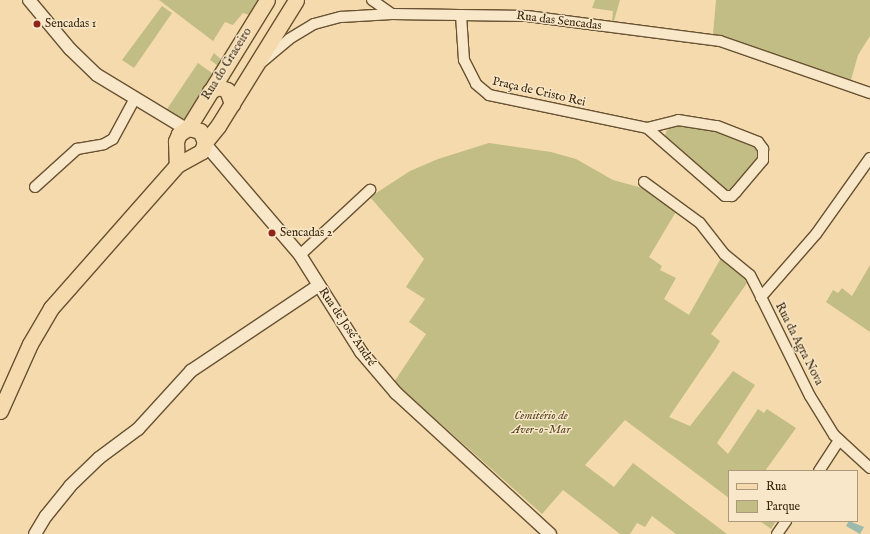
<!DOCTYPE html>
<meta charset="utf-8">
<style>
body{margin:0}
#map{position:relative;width:870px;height:534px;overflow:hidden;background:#f4daac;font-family:"IM FELL English",serif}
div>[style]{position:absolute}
.green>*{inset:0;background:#c2bd84}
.water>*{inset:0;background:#9cbaac}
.roads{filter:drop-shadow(1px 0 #685232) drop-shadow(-1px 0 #685232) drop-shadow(0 1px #685232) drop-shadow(0 -1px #685232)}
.minor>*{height:10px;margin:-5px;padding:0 5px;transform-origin:5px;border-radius:5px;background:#f8e7c9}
.tertiary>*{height:12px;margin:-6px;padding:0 6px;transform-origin:6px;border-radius:6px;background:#f8e7c9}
.primary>*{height:15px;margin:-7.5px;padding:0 7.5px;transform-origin:7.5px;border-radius:7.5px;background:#f4daac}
.dots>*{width:11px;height:11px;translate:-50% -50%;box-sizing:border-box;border:2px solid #f8e7c9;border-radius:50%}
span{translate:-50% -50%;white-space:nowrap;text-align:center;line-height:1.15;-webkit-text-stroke:3px #f8e7c9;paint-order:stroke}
.street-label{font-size:12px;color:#39250a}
.poi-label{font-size:12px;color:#39250a}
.left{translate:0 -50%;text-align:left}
.park-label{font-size:12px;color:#5b4b28;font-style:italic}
.legend{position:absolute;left:728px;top:470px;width:130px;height:52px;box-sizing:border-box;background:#f8e7c9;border:1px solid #ac997d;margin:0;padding:5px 7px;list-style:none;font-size:12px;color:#39250a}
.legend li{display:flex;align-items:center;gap:8px;height:20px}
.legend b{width:20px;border:1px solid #ac997d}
</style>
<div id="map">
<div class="green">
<div style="clip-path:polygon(159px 0,258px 0,249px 15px,243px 13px,233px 25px,225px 22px,213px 41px)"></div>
<div style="clip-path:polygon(595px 0,620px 0,614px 21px,612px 21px,613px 11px,592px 8px)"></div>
<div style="clip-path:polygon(716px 0,870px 0,870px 36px,858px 55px,851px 80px,713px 34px)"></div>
<div style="clip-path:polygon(162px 6px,172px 13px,134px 68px,122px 60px)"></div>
<div style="clip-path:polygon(214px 53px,224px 62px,185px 118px,181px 119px,165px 112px,198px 63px,212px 73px,217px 65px,210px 60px)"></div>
<div style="clip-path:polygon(676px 125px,714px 130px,754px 145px,758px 152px,757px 160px,731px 190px,726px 191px,664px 138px,667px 130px)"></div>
<div style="clip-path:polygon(489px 143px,551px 152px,576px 159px,613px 180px,646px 189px,677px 210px,649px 257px,662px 266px,660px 270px,676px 278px,664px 299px,689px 315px,721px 258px,747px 277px,745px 280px,747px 283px,711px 334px,720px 341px,716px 348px,669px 417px,690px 426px,733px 371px,755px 385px,717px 443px,728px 454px,758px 409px,764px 413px,767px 409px,796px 428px,765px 471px,729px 471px,729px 498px,625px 420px,585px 465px,614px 487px,633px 463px,727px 534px,676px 534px,652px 516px,645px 527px,637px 523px,630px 534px,620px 534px,563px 490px,542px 514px,394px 382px,426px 334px,409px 322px,425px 299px,406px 287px,424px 259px,370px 197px,410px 171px,438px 159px)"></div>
<div style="clip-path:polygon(870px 265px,870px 332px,826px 302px,833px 290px,838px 293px,842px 288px,852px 296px)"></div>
<div style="clip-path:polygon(760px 521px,776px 521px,771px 529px)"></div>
</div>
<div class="water">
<div style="clip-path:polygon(849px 521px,864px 527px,860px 534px,846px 526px)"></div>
</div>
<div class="roads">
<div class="minor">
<div style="left:372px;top:0;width:24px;rotate:35deg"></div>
<div style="left:461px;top:15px;width:45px;rotate:86.2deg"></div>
<div style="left:464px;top:60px;width:27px;rotate:63deg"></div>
<div style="left:476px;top:84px;width:17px;rotate:40deg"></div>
<div style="left:489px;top:95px;width:161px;rotate:11.8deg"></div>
<div style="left:647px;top:128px;width:32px;rotate:-14deg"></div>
<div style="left:678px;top:120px;width:39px;rotate:9deg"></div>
<div style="left:717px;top:126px;width:44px;rotate:21.3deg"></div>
<div style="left:758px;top:142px;width:9px;rotate:54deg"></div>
<div style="left:763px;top:149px;width:11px;rotate:90deg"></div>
<div style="left:763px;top:160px;width:42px;rotate:130.2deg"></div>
<div style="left:736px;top:192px;width:6px;rotate:135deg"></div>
<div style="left:732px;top:196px;width:7px;rotate:180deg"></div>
<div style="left:725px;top:196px;width:103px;rotate:-138.9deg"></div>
<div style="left:262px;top:62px;width:35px;rotate:-40deg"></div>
<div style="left:289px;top:39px;width:29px;rotate:-31deg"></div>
<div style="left:314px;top:24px;width:28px;rotate:-15deg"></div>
<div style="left:341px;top:17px;width:51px;rotate:-3.4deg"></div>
<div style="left:392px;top:14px;width:135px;rotate:0.8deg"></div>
<div style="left:527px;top:16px;width:195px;rotate:7.4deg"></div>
<div style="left:720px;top:41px;width:159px;rotate:19.1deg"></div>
<div style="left:870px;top:158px;width:93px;rotate:125.4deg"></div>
<div style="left:816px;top:234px;width:84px;rotate:131.1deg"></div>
<div style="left:761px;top:297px;width:110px;rotate:63.7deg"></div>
<div style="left:810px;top:396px;width:46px;rotate:58.4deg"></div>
<div style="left:834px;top:435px;width:49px;rotate:42.5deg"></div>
<div style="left:644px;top:182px;width:69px;rotate:36.2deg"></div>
<div style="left:700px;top:223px;width:39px;rotate:52deg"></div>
<div style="left:724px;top:254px;width:33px;rotate:39deg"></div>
<div style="left:750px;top:275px;width:25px;rotate:63deg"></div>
<div style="left:35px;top:187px;width:57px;rotate:-42.1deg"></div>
<div style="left:77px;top:149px;width:27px;rotate:-10deg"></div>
<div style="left:104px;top:144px;width:10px;rotate:-29deg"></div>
<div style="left:113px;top:139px;width:44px;rotate:-61.7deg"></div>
<div style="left:300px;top:255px;width:96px;rotate:-42.9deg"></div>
<div style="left:819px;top:471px;width:37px;rotate:-57deg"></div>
<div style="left:777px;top:534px;width:16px;rotate:-55deg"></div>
</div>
<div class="tertiary">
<div style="left:29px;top:0;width:64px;rotate:50.1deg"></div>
<div style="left:70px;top:49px;width:37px;rotate:44deg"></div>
<div style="left:97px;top:75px;width:104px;rotate:31.2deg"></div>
<div style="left:205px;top:144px;width:146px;rotate:49.4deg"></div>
<div style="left:300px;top:255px;width:115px;rotate:57.8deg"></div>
<div style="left:361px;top:352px;width:54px;rotate:49.5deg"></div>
<div style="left:396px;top:393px;width:209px;rotate:42.5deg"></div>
<div style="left:35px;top:534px;width:21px;rotate:-59deg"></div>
<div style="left:46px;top:516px;width:38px;rotate:-51deg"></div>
<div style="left:70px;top:486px;width:40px;rotate:-44deg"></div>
<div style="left:99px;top:458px;width:49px;rotate:-36.6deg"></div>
<div style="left:138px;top:429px;width:79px;rotate:-47.6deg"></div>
<div style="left:191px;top:371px;width:153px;rotate:-33.8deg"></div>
</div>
<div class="primary">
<div style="left:210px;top:91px;width:10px;rotate:-24deg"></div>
<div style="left:219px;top:87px;width:9px;rotate:21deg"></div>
<div style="left:227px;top:90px;width:15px;rotate:70deg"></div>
<div style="left:188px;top:128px;width:150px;rotate:-58.3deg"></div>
<div style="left:205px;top:142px;width:21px;rotate:-51deg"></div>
<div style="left:218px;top:126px;width:148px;rotate:-58.2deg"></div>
<div style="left:0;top:411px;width:73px;rotate:-65.9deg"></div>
<div style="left:30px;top:344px;width:42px;rotate:-59.7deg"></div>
<div style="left:51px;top:308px;width:191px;rotate:-48.6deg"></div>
<div style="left:177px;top:165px;width:29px;rotate:-29deg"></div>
<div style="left:202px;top:151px;width:9px;rotate:-72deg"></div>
<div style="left:205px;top:142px;width:12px;rotate:-114deg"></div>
<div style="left:200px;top:131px;width:12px;rotate:-166deg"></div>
<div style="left:188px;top:128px;width:11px;rotate:146deg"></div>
<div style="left:179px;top:134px;width:8px;rotate:113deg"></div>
<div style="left:176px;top:141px;width:24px;rotate:88deg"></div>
</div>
</div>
<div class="dots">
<div style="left:37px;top:24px;background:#8f2418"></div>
<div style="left:272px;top:233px;background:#8f2418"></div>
</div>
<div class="street-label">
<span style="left:559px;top:21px;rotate:7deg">Rua das Sencadas</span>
<span style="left:227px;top:64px;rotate:-58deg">Rua do Graceiro</span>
<span style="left:539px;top:92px;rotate:13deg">Praça de Cristo Rei</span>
<span style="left:347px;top:327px;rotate:56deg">Rua de José André</span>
<span style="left:799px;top:344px;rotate:63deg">Rua da Agra Nova</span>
</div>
<div class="poi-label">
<span class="left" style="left:45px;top:24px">Sencadas 1</span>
<span class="left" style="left:280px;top:233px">Sencadas 2</span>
</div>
<div class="park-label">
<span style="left:541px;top:423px">Cemitério de<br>Aver-o-Mar</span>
</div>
<ul class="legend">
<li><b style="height:5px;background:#f4daac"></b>Rua</li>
<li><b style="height:11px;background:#c2bd84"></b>Parque</li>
</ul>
</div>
